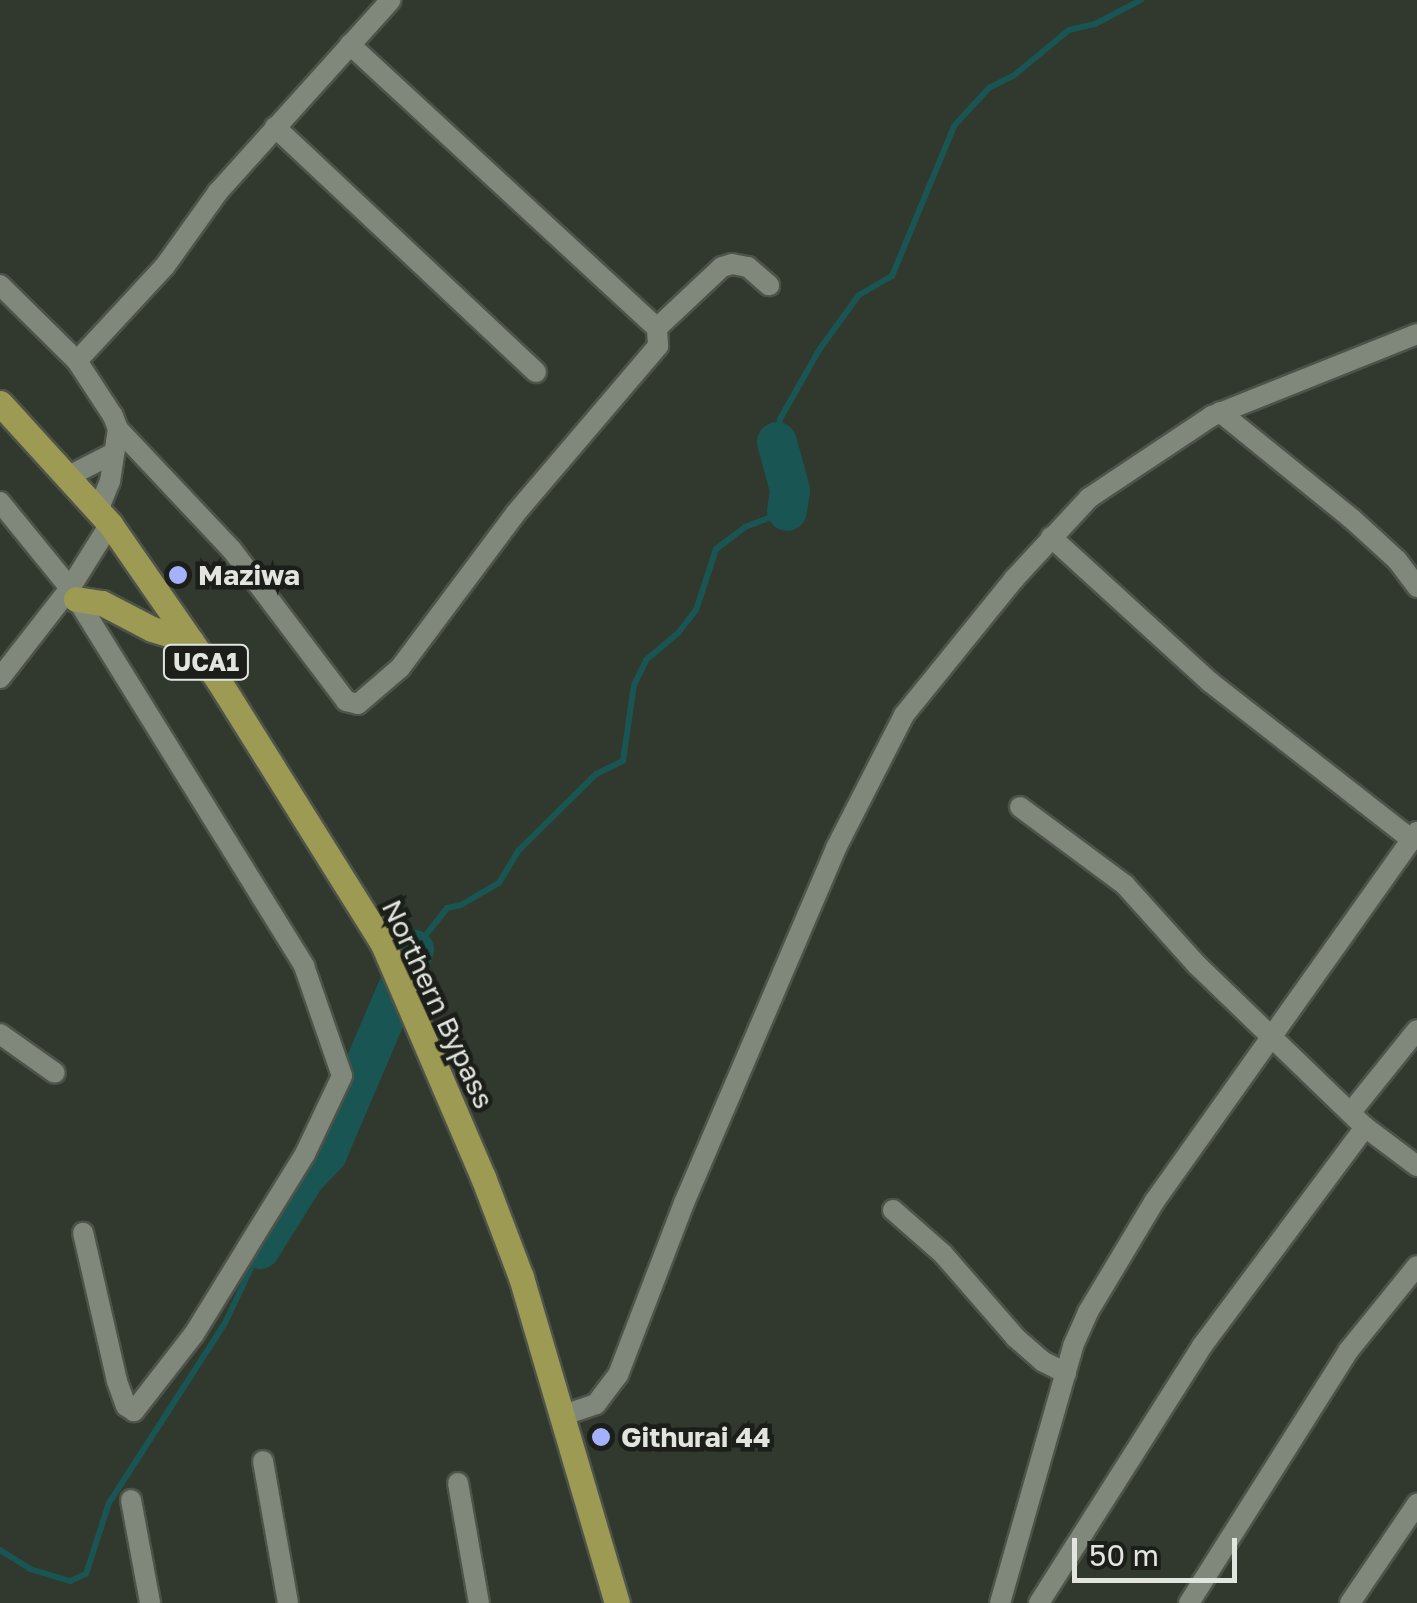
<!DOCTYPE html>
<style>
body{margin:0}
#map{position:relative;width:1417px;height:1603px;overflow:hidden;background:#31382d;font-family:"Golos Text",sans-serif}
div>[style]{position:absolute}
.stream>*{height:6px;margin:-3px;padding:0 3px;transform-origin:3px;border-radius:3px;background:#185553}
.river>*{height:40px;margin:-20px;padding:0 20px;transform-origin:20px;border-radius:20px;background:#185553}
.roads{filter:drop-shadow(2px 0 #4d5349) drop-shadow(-2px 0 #4d5349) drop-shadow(0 2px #4d5349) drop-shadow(0 -2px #4d5349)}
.minor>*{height:20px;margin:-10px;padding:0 10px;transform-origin:10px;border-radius:10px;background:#80887c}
.primary>*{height:25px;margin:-12.5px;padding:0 12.5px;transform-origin:12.5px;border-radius:12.5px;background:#9c9a53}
.dots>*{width:28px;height:28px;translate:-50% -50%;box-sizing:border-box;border:5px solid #1b1e19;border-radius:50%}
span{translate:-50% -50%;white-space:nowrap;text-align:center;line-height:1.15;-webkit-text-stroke:9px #1b1e19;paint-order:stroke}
.shield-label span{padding:2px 8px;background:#1b1e19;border:2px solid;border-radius:8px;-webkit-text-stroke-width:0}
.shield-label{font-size:25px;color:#e1e5de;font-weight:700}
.poi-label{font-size:28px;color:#e1e5de;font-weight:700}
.left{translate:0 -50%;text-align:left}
.street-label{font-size:28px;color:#e1e5de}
.scale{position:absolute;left:1072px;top:1538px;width:165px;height:45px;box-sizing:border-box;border:5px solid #e1e5de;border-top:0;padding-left:12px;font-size:30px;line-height:35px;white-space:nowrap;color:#e1e5de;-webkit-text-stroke:8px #1b1e19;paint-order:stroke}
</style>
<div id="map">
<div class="stream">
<div style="left:777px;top:442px;width:23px;rotate:-83deg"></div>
<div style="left:780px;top:419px;width:79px;rotate:-60.5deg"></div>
<div style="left:819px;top:350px;width:68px;rotate:-54deg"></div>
<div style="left:859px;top:295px;width:38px;rotate:-30deg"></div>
<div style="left:892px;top:276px;width:162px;rotate:-67.5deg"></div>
<div style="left:954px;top:126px;width:52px;rotate:-47.4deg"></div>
<div style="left:989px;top:88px;width:27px;rotate:-27deg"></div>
<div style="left:1013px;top:76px;width:72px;rotate:-39.4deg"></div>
<div style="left:1069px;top:30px;width:27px;rotate:-13deg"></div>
<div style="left:1095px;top:24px;width:52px;rotate:-27.6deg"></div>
<div style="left:414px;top:950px;width:53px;rotate:-51.8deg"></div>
<div style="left:447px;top:908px;width:14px;rotate:-12deg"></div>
<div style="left:461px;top:905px;width:44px;rotate:-30.1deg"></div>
<div style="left:499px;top:883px;width:39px;rotate:-59deg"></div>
<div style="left:519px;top:850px;width:108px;rotate:-44.6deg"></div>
<div style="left:596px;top:774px;width:30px;rotate:-26deg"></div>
<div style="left:623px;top:761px;width:77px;rotate:-81.8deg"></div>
<div style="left:634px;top:685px;width:28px;rotate:-64deg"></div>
<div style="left:646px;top:660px;width:42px;rotate:-40.2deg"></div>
<div style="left:678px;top:633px;width:29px;rotate:-52deg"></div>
<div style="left:696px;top:610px;width:64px;rotate:-71.8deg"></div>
<div style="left:716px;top:549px;width:36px;rotate:-37deg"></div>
<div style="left:745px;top:527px;width:45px;rotate:-20.9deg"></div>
<div style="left:0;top:1550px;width:36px;rotate:32deg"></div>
<div style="left:30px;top:1569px;width:42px;rotate:16.7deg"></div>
<div style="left:70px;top:1581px;width:17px;rotate:-24deg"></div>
<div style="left:86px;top:1574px;width:75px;rotate:-72.1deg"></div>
<div style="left:109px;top:1503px;width:214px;rotate:-57.2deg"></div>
<div style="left:225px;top:1323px;width:82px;rotate:-64.7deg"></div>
</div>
<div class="river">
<div style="left:777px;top:442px;width:50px;rotate:74.8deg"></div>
<div style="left:790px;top:490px;width:21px;rotate:98deg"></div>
<div style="left:260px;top:1249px;width:85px;rotate:-58deg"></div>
<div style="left:305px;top:1177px;width:32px;rotate:-46deg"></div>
<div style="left:327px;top:1154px;width:222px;rotate:-66.9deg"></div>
</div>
<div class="roads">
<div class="minor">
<div style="left:275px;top:127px;width:358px;rotate:43.2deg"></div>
<div style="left:0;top:285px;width:108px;rotate:44.6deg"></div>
<div style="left:77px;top:361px;width:66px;rotate:56.8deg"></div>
<div style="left:113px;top:416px;width:14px;rotate:69deg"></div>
<div style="left:118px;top:429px;width:53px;rotate:98.7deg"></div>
<div style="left:110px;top:481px;width:31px;rotate:112deg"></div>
<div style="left:657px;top:328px;width:89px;rotate:-43.2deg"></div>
<div style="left:722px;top:267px;width:10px;rotate:-17deg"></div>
<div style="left:732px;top:264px;width:16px;rotate:11deg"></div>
<div style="left:748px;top:267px;width:28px;rotate:41deg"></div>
<div style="left:77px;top:361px;width:129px;rotate:-47.2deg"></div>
<div style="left:165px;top:266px;width:91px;rotate:-54.4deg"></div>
<div style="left:218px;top:192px;width:258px;rotate:-48deg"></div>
<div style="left:1220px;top:412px;width:169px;rotate:39deg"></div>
<div style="left:1351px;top:518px;width:62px;rotate:42.4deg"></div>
<div style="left:1397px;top:560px;width:34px;rotate:53deg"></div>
<div style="left:118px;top:429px;width:166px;rotate:46.7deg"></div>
<div style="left:232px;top:550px;width:189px;rotate:52.9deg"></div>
<div style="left:346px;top:701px;width:12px;rotate:14deg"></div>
<div style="left:358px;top:704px;width:55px;rotate:-40.6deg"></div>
<div style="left:400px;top:668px;width:192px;rotate:-53.2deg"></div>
<div style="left:515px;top:514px;width:221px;rotate:-49.6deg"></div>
<div style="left:658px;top:346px;width:18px;rotate:-93deg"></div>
<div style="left:657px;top:328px;width:418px;rotate:-137.3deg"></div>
<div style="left:69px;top:476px;width:51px;rotate:-27.1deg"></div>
<div style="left:0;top:502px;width:111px;rotate:50.9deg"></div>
<div style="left:70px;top:588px;width:445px;rotate:58.2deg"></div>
<div style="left:304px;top:966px;width:116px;rotate:70.9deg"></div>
<div style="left:342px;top:1076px;width:86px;rotate:115.4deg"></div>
<div style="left:305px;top:1154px;width:110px;rotate:121.7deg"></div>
<div style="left:247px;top:1248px;width:101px;rotate:121.6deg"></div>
<div style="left:194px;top:1334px;width:98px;rotate:127.9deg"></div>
<div style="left:134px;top:1411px;width:9px;rotate:-148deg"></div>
<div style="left:126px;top:1406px;width:27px;rotate:-110deg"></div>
<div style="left:117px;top:1381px;width:152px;rotate:-102.9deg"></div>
<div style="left:1051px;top:537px;width:215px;rotate:42.4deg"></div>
<div style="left:1210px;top:682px;width:256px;rotate:38deg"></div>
<div style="left:0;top:678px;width:114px;rotate:-52.1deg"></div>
<div style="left:70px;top:588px;width:75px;rotate:-58deg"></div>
<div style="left:1020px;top:807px;width:131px;rotate:36.6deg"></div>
<div style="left:1125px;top:885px;width:108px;rotate:48deg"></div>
<div style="left:1197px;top:965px;width:233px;rotate:44deg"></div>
<div style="left:1365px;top:1127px;width:65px;rotate:36.9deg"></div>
<div style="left:0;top:1034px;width:67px;rotate:35.3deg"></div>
<div style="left:1351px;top:1112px;width:105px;rotate:-51.2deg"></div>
<div style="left:893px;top:1210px;width:67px;rotate:41.3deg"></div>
<div style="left:943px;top:1254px;width:111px;rotate:49deg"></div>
<div style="left:1016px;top:1338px;width:35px;rotate:41deg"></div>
<div style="left:1042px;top:1361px;width:27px;rotate:27deg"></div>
<div style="left:564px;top:1415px;width:34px;rotate:-19deg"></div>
<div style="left:596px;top:1404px;width:36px;rotate:-53deg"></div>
<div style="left:618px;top:1375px;width:184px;rotate:-69deg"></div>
<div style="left:684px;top:1203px;width:386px;rotate:-66.8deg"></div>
<div style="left:836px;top:848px;width:149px;rotate:-62.9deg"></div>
<div style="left:904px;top:715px;width:175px;rotate:-51deg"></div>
<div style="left:1014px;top:579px;width:110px;rotate:-47.2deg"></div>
<div style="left:1089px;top:498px;width:148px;rotate:-33.7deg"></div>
<div style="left:1212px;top:416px;width:221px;rotate:-21.8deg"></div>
<div style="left:263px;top:1461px;width:144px;rotate:80deg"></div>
<div style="left:458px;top:1483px;width:122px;rotate:80.1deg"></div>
<div style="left:131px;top:1500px;width:105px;rotate:79.5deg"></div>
<div style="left:1000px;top:1603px;width:267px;rotate:-74.1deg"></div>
<div style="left:1073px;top:1346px;width:37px;rotate:-66deg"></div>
<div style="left:1088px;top:1312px;width:128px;rotate:-59deg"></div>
<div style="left:1154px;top:1202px;width:454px;rotate:-54.6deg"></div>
<div style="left:1039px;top:1603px;width:304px;rotate:-57.6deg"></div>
<div style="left:1202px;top:1346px;width:273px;rotate:-53.3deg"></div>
<div style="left:1189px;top:1603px;width:299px;rotate:-57.7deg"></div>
<div style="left:1349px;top:1350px;width:108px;rotate:-51deg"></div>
<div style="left:1350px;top:1603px;width:120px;rotate:-55.9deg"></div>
</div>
<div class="primary">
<div style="left:0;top:403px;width:164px;rotate:47.7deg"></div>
<div style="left:110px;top:524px;width:193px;rotate:55.3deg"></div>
<div style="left:220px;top:683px;width:308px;rotate:58deg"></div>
<div style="left:383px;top:944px;width:254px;rotate:66.8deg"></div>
<div style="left:483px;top:1177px;width:107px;rotate:69.2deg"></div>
<div style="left:521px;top:1277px;width:340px;rotate:73.6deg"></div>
<div style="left:76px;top:599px;width:26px;rotate:9deg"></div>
<div style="left:102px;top:603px;width:56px;rotate:27.5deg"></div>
<div style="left:152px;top:629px;width:41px;rotate:17.1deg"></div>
</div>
</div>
<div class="dots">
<div style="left:178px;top:575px;background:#a6b1fc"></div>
<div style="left:601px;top:1437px;background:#a6b1fc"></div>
</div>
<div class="shield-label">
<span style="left:206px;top:662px">UCA1</span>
</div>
<div class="poi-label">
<span class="left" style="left:198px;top:575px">Maziwa</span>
<span class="left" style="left:621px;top:1437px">Githurai 44</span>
</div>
<div class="street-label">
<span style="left:438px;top:1004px;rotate:65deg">Northern Bypass</span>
</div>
<div class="scale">50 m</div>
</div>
